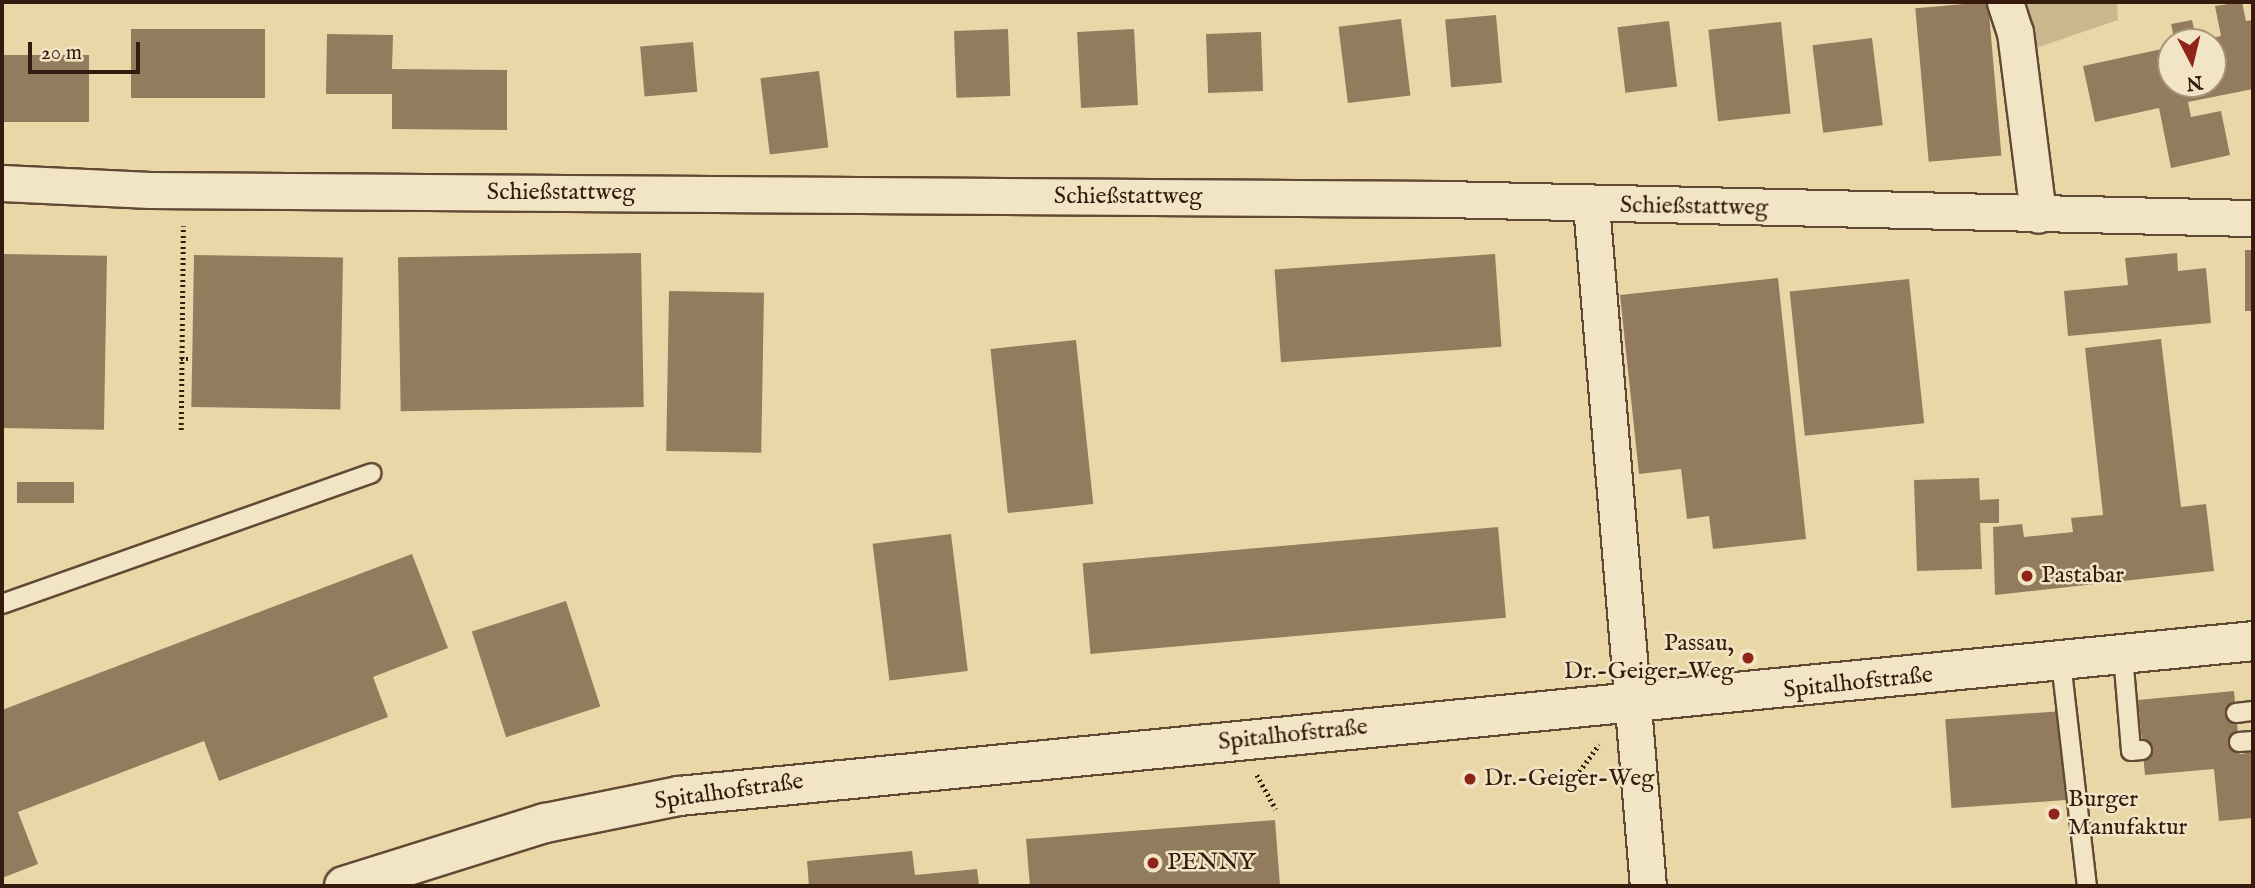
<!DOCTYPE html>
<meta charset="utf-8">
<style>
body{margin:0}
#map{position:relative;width:2255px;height:888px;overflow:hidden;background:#ead7a8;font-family:"IM FELL English",serif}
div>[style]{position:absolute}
.green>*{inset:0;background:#cbb78e}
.building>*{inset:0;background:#937c5e;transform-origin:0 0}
.path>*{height:4.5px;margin-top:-2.25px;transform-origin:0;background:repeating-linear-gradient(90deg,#351a0d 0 2px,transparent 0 5.5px)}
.roads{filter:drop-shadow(2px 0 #624934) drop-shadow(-2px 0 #624934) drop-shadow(0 2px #624934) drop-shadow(0 -2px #624934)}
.lane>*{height:18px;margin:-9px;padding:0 9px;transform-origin:9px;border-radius:9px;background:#f1e5c6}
.street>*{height:35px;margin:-17.5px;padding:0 17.5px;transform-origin:17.5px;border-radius:17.5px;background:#f1e5c6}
.secondary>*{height:38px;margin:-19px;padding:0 19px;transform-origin:19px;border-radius:19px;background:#f1e5c6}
.dots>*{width:19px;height:19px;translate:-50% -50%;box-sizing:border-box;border:4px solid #f1e5c6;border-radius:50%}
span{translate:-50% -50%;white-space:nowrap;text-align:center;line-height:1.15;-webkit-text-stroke:5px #f1e5c6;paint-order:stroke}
.street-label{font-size:24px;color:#351a0d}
.poi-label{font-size:24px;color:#351a0d}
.left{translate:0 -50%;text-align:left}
.right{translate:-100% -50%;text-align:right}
.frame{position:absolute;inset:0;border:4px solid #351a0d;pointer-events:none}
.north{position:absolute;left:2157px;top:28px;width:70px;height:70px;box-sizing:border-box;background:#f1e5c6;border:2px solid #a6947c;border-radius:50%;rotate:173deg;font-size:19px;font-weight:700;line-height:28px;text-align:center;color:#351a0d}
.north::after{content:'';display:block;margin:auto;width:24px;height:32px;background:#8f2418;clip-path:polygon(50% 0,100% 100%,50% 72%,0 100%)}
.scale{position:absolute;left:28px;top:42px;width:112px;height:32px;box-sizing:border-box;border:4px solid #351a0d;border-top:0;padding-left:9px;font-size:21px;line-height:24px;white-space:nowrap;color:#351a0d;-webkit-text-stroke:5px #f1e5c6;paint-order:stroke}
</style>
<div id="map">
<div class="green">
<div style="clip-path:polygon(2011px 2px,2117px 2px,2118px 20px,2027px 51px)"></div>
</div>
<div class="building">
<div style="left:1988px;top:2px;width:154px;height:73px;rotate:85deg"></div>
<div style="clip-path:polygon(2242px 2px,2246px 21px,2253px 20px,2253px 89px,2188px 102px,2191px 117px,2221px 111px,2230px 155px,2171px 168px,2159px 108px,2095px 122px,2083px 66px,2171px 47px,2171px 84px,2213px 84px,2213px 42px,2175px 42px,2171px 24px,2192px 20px,2197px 41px,2221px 36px,2215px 6px)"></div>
<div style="left:1496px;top:15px;width:68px;height:51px;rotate:85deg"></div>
<div style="left:1401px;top:19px;width:77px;height:63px;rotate:83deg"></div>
<div style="left:1669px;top:21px;width:66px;height:52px;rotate:83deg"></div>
<div style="left:1781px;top:22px;width:92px;height:73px;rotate:84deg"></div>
<div style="left:131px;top:29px;width:134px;height:69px"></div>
<div style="left:1008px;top:29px;width:67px;height:54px;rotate:88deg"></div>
<div style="left:1134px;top:29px;width:76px;height:57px;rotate:87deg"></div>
<div style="left:1261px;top:32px;width:59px;height:55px;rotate:88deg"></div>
<div style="clip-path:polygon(327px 34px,393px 35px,392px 69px,507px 70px,507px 130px,392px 129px,392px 94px,326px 94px)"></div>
<div style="left:1872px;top:38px;width:88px;height:60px;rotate:83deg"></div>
<div style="left:693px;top:42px;width:50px;height:53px;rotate:85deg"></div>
<div style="left:2px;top:55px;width:87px;height:67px"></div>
<div style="left:819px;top:71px;width:77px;height:59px;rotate:83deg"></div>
<div style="left:2245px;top:250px;width:8px;height:61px"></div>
<div style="left:641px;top:253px;width:154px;height:243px;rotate:89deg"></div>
<div style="clip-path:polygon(2177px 253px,2178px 271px,2206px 268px,2211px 323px,2068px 336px,2064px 291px,2128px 285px,2125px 258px)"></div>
<div style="left:2px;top:254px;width:105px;height:174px;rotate:1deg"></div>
<div style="left:1495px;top:254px;width:93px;height:221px;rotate:86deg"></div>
<div style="left:194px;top:255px;width:149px;height:152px;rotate:1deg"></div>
<div style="clip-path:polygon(1778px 278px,1806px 539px,1713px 549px,1709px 516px,1687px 519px,1681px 469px,1639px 474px,1620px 295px)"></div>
<div style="left:1909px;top:279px;width:145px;height:120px;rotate:84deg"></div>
<div style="left:669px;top:291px;width:95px;height:160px;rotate:1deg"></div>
<div style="clip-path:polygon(2161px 339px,2181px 507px,2206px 504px,2214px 571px,1995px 595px,1993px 527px,2022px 524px,2024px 537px,2073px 532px,2071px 518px,2103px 515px,2085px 348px)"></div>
<div style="left:1076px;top:340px;width:165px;height:86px;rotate:84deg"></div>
<div style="clip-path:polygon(1979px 478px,1980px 500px,1999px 499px,1999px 523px,1980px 523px,1982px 569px,1917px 571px,1914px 480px)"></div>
<div style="left:17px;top:482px;width:57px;height:21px"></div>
<div style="left:1498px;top:527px;width:91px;height:417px;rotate:85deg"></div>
<div style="left:951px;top:534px;width:138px;height:79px;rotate:83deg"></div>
<div style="clip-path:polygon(412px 554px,448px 648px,373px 677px,388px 717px,219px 781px,204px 741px,18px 812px,38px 864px,2px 878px,2px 710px)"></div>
<div style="left:566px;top:601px;width:111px;height:99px;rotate:72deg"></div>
<div style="clip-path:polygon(2234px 691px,2240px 754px,2253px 752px,2253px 818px,2219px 821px,2214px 769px,2145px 775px,2138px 700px)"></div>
<div style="left:2063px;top:711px;width:89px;height:118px;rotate:86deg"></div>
<div style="clip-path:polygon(1275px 820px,1280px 886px,1030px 886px,1026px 839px)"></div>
<div style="clip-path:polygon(912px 851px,915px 875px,977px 869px,979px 886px,809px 886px,807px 861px)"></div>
</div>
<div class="path">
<div style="left:181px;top:359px;width:11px"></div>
<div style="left:181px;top:430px;width:204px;rotate:-89.4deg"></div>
<div style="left:1257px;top:775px;width:39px;rotate:61deg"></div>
<div style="left:1576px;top:776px;width:39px;rotate:-54deg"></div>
</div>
<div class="roads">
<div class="lane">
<div style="left:2px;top:604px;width:392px;rotate:-19.5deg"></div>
<div style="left:2123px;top:655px;width:96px;rotate:85.2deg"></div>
<div style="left:2131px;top:751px;width:11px;rotate:-5deg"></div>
<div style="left:2061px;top:662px;width:226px;rotate:83.4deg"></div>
<div style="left:2236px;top:713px;width:17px;rotate:-7deg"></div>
<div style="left:2239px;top:742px;width:14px;rotate:-4deg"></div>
</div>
<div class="street">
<div style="left:2005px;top:2px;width:32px;rotate:72deg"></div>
<div style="left:2015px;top:32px;width:184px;rotate:82.8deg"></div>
<div style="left:2px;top:183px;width:148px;rotate:2.7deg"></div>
<div style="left:150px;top:190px;width:1294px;rotate:0.4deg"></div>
<div style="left:1444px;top:199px;width:809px;rotate:1.35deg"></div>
<div style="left:1591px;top:205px;width:683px;rotate:85.22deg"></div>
</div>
<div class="secondary">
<div style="left:344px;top:886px;width:211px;rotate:-17.4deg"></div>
<div style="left:545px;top:823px;width:137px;rotate:-11.4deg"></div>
<div style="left:679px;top:796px;width:1582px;rotate:-5.62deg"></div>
</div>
</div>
<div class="dots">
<div style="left:2027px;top:576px;background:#8f2418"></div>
<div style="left:1748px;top:658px;background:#8f2418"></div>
<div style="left:1470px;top:779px;background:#8f2418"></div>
<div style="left:2054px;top:814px;background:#8f2418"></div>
<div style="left:1153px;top:863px;background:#8f2418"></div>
</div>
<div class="street-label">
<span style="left:561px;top:193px">Schießstattweg</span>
<span style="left:1128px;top:197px">Schießstattweg</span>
<span style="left:1694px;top:207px;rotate:1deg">Schießstattweg</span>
<span style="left:1858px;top:683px;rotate:-6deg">Spitalhofstraße</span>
<span style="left:1293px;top:735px;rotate:-6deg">Spitalhofstraße</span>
<span style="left:729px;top:792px;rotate:-8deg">Spitalhofstraße</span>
</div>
<div class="poi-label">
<span class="left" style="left:2041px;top:576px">Pastabar</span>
<span class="right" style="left:1734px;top:658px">Passau,<br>Dr.-Geiger-Weg</span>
<span class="left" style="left:1484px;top:779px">Dr.-Geiger-Weg</span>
<span class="left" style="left:2068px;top:814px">Burger<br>Manufaktur</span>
<span class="left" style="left:1167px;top:863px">PENNY</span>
</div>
<div class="frame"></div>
<div class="north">N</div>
<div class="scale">20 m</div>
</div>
